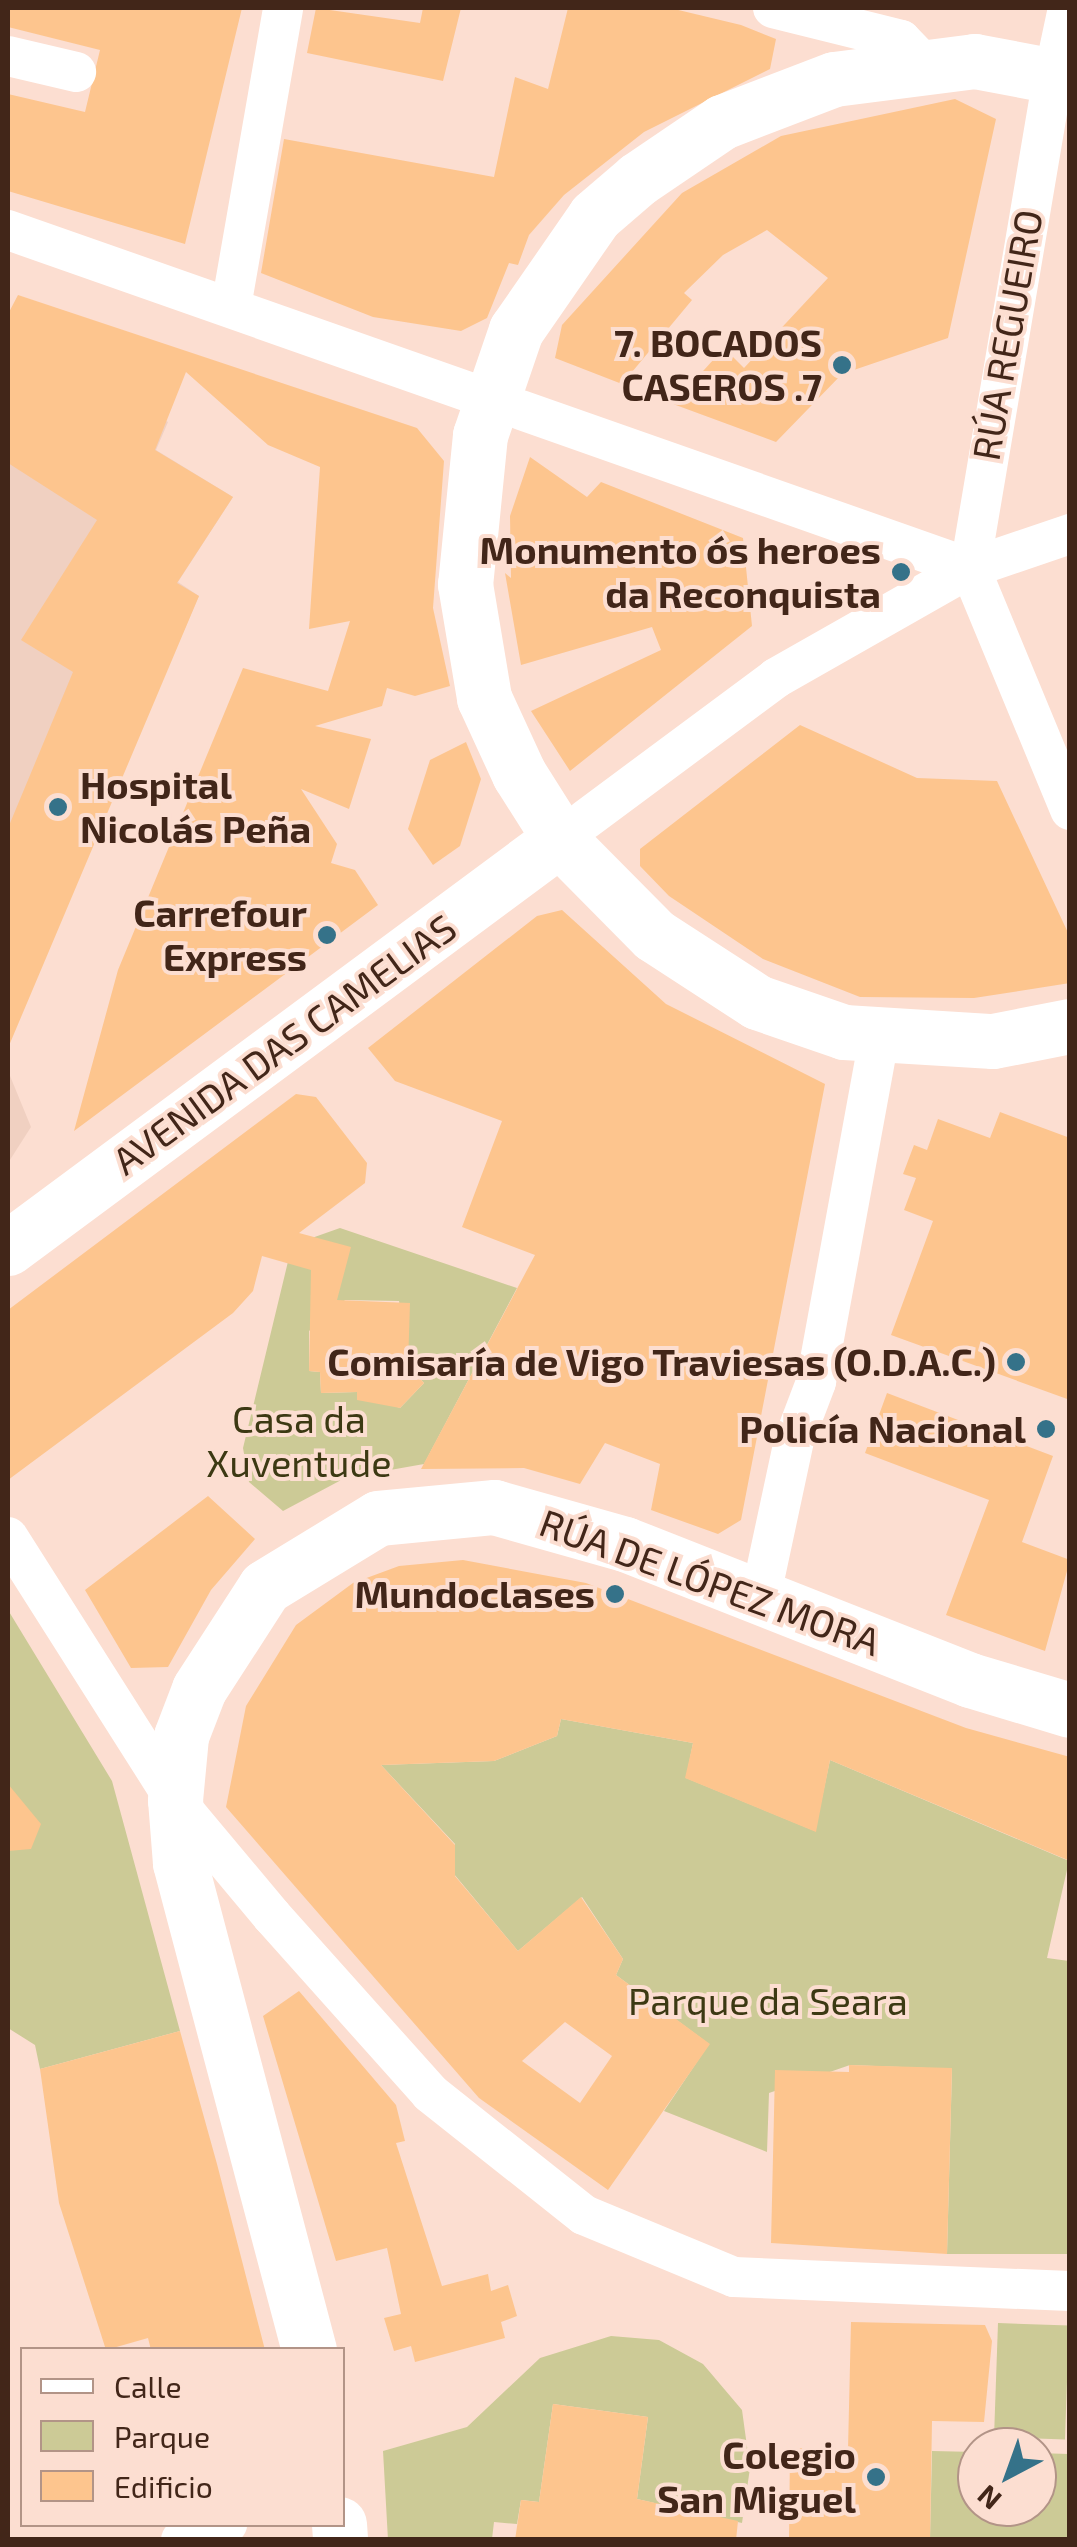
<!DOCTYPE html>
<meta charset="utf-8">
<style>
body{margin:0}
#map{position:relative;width:1077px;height:2547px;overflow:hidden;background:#fcded1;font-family:"Exo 2",sans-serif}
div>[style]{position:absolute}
.built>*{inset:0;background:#f0d0c1}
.green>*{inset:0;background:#ccca96;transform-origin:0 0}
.building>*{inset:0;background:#fdc58e}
.street>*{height:40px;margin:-20px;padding:0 20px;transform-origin:20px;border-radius:20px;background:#fff}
.secondary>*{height:55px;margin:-27.5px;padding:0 27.5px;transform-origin:27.5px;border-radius:27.5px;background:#fff}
.dots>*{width:28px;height:28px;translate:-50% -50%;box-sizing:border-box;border:5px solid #fcded1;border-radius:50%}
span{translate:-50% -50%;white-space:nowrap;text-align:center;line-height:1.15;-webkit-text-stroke:8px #fcded1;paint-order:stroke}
.street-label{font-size:38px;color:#422619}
.poi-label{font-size:38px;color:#422619;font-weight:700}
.right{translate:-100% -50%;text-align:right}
.left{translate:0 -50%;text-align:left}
.park-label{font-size:38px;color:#3c3913}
.frame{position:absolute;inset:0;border:10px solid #422619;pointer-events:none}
.legend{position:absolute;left:20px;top:2347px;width:325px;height:180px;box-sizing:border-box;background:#fcded1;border:2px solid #b29487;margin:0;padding:12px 18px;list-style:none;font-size:30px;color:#422619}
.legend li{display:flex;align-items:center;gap:20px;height:50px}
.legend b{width:50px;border:2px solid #b29487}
.north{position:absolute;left:957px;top:2427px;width:100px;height:100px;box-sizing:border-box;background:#fcded1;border:2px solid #b29487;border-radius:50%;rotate:221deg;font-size:28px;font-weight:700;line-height:40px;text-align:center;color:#422619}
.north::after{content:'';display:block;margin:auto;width:35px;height:45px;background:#357289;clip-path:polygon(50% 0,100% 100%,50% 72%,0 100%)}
</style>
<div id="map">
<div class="built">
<div style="clip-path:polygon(8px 339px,168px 422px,156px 450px,233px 497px,178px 582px,199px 596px,8px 1033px)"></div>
<div style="clip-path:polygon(8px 1071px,31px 1127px,8px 1163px)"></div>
</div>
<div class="green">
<div style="clip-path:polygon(evenodd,340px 1228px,517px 1288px,424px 1464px,345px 1478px,283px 1511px,249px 1482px,243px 1448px,292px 1245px,340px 1228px,345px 1300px,399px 1301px,408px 1366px,424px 1383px,400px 1408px,357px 1392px,321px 1393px,320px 1372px,309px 1371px,309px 1331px,345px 1300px)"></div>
<div style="clip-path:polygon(8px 1610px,112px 1781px,180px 2031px,40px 2069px,35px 2045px,8px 2028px)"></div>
<div style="clip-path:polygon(561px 1719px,693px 1743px,686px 1778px,815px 1831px,830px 1760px,1069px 1861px,1047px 1958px,1069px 1961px,1069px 2254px,947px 2254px,952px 2069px,850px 2065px,769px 2093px,767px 2152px,664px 2111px,709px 2044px,616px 1975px,623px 1959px,582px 1897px,518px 1951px,449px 1868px,455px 1844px,381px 1765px,494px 1761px,557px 1736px)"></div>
<div style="left:998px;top:2323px;width:71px;height:114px;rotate:2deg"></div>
<div style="clip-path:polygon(611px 2336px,659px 2340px,703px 2364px,742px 2410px,750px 2468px,742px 2523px,637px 2499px,648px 2417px,553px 2404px,539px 2502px,521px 2500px,517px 2524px,494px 2522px,492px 2539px,388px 2540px,383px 2451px,467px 2427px,540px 2358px)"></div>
<div style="clip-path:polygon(932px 2451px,977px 2452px,977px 2507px,1037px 2507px,1037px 2453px,1069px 2454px,1069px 2539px,930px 2539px)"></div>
</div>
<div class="building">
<div style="clip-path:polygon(8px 8px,242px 8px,185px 244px,8px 191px,8px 94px,85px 112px,100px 50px,8px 27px)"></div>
<div style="clip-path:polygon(316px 8px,420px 23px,423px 8px,461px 8px,443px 81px,307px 53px)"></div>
<div style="clip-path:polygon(568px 8px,670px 8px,741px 25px,776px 39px,770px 69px,644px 132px,564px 195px,529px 235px,518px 265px,509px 263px,487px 318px,461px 331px,373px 317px,261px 273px,284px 139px,494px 177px,515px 77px,548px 89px)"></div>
<div style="clip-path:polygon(955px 99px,996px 119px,948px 338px,842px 374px,776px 442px,673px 404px,724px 348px,744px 368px,828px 278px,767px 230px,723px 255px,684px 293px,692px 300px,622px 384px,555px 358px,562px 325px,682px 193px,781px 136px)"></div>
<div style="clip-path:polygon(18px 295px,417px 428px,444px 461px,433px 608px,450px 686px,415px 696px,387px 688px,382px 706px,315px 726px,371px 739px,349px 809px,301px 789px,337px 844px,331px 863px,355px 870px,378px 905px,74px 1131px,118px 970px,243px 668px,328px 691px,350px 621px,309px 629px,320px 467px,268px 445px,186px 372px,155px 450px,233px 497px,177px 583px,199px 596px,8px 1048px,8px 828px,73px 672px,21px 640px,97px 520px,8px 463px,8px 314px)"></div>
<div style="clip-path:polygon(530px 457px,587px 497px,601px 482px,743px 538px,752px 626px,570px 771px,531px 711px,661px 650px,652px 627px,521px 665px,505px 573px,511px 578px,510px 516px)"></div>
<div style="clip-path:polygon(800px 725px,917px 778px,997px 781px,1070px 937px,1070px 983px,974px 998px,860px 997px,763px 959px,669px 896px,640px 866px,640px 849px)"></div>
<div style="clip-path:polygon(466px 742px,481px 779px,460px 846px,433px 865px,408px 829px,430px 760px)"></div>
<div style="clip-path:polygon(562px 910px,666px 1004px,825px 1084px,741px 1520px,718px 1534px,651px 1510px,660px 1464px,605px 1443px,580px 1484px,524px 1468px,421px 1469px,535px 1255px,462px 1227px,502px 1121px,395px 1081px,368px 1048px,537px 916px)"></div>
<div style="clip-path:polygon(296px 1094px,316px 1097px,367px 1163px,365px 1183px,299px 1233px,351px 1247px,337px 1300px,410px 1303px,408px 1366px,424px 1383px,400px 1408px,357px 1400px,357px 1392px,321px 1393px,320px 1372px,309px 1371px,311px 1270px,262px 1256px,253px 1291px,233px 1313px,8px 1480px,8px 1310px)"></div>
<div style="clip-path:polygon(1000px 1112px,1070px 1138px,1070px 1400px,891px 1335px,933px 1221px,904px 1210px,916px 1178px,903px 1174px,914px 1145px,927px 1150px,938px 1119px,990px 1138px)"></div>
<div style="clip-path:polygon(887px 1393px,1053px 1456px,1022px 1542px,1070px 1560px,1045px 1651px,946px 1615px,989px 1500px,865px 1453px)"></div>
<div style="clip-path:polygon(208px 1496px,255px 1539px,211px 1590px,168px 1667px,131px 1668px,85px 1590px)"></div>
<div style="clip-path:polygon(evenodd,463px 1560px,586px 1583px,966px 1728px,1070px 1757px,1070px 1861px,830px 1760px,816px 1832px,685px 1778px,693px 1743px,561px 1719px,557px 1736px,494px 1761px,381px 1765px,455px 1845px,455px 1876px,518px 1951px,581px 1897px,623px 1959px,616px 1975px,710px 2044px,608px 2190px,479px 2098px,226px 1807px,246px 1706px,296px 1625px,353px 1583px,399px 1566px,463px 1560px,565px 2022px,612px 2056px,580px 2103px,522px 2061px,565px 2022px)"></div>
<div style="clip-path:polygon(8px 1784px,41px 1824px,31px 1849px,8px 1851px)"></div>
<div style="clip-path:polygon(299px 1991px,396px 2105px,405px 2141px,396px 2143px,442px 2286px,488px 2274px,491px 2291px,508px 2285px,517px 2316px,501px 2322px,505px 2338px,415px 2362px,411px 2346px,394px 2351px,384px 2318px,401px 2314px,387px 2248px,336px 2261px,263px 2016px)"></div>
<div style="clip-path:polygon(180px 2031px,217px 2164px,265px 2350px,151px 2350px,148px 2338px,106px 2350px,59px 2203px,40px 2069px)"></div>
<div style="clip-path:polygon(849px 2065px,952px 2068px,947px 2254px,771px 2243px,775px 2070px,849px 2072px)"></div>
<div style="clip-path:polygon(851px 2322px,985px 2325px,992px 2341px,984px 2422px,932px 2421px,930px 2540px,789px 2540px,790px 2448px,848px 2449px)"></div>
<div style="clip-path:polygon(553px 2404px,648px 2417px,637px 2499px,738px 2521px,736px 2540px,515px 2540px,521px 2500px,539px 2502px)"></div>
</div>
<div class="street">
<div style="left:773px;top:8px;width:132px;rotate:14deg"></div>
<div style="left:901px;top:40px;width:35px;rotate:46deg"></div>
<div style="left:8px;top:56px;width:70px;rotate:13.2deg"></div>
<div style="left:1054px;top:74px;width:67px;rotate:-78deg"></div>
<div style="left:8px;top:230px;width:510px;rotate:19.36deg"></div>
<div style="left:231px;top:307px;width:303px;rotate:-80.1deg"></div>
<div style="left:521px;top:410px;width:476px;rotate:19.4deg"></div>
<div style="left:970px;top:568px;width:473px;rotate:-80.4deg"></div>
<div style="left:970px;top:568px;width:262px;rotate:67.5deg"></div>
<div style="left:585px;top:820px;width:238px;rotate:-36.6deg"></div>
<div style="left:776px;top:678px;width:223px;rotate:-29.6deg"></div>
<div style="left:970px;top:568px;width:106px;rotate:-18.8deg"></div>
<div style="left:8px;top:1537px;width:312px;rotate:57.6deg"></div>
<div style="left:175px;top:1800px;width:151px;rotate:50.1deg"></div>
<div style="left:272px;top:1916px;width:237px;rotate:48.2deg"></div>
<div style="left:430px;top:2093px;width:196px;rotate:38.4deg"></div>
<div style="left:584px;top:2215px;width:162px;rotate:22.5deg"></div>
<div style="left:734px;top:2277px;width:336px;rotate:2.4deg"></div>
<div style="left:760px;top:1599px;width:163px;rotate:-77.9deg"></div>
<div style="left:794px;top:1440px;width:62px;rotate:-69.2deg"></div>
<div style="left:816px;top:1382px;width:349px;rotate:-79.6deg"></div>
<div style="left:181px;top:2540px;width:49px;rotate:-19.2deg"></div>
</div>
<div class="secondary">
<div style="left:1070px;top:79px;width:97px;rotate:-169.3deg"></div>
<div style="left:975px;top:61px;width:142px;rotate:172.7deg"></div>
<div style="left:834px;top:79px;width:120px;rotate:159deg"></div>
<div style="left:722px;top:122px;width:102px;rotate:145.8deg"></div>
<div style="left:638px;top:179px;width:57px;rotate:139.3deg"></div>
<div style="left:595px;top:216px;width:139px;rotate:124.7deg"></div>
<div style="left:516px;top:330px;width:111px;rotate:108.9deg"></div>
<div style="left:480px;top:435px;width:150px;rotate:95.7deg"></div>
<div style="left:465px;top:584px;width:116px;rotate:80.5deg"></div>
<div style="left:484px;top:698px;width:84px;rotate:65.3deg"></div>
<div style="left:519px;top:774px;width:80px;rotate:57.7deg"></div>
<div style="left:562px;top:842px;width:131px;rotate:45.3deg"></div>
<div style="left:654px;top:935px;width:123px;rotate:33deg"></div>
<div style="left:757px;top:1002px;width:92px;rotate:19deg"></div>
<div style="left:844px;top:1032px;width:149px;rotate:3.5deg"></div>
<div style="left:993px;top:1041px;width:78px;rotate:-11deg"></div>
<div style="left:8px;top:1248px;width:687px;rotate:-36.54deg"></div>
<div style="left:309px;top:2350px;width:504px;rotate:-104.84deg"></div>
<div style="left:180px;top:1863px;width:63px;rotate:-94.5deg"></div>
<div style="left:175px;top:1800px;width:64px;rotate:-84.6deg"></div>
<div style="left:181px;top:1736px;width:50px;rotate:-69deg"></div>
<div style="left:199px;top:1689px;width:121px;rotate:-57.1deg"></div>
<div style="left:265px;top:1587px;width:132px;rotate:-31.4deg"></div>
<div style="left:378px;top:1518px;width:117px;rotate:-5.4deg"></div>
<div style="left:494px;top:1507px;width:136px;rotate:15.8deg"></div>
<div style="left:625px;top:1544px;width:371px;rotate:21.5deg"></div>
<div style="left:970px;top:1680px;width:104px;rotate:16.7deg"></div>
<div style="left:339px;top:2524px;width:16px;rotate:86deg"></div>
</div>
<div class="dots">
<div style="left:842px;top:365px;background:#357289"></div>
<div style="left:901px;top:572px;background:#357289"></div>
<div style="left:58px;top:807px;background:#357289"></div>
<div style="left:327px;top:935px;background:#357289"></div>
<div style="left:1016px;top:1362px;background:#357289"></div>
<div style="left:1046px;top:1429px;background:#357289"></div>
<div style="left:615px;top:1594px;background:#357289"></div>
<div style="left:876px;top:2477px;background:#357289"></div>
</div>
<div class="street-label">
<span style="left:1007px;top:335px;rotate:-80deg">RÚA REGUEIRO</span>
<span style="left:284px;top:1044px;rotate:-36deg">AVENIDA DAS CAMELIAS</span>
<span style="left:710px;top:1582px;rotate:20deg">RÚA DE LÓPEZ MORA</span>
</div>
<div class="poi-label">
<span class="right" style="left:822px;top:365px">7. BOCADOS<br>CASEROS .7</span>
<span class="right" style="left:881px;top:572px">Monumento ós heroes<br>da Reconquista</span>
<span class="left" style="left:80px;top:807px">Hospital<br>Nicolás Peña</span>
<span class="right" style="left:307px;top:935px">Carrefour<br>Express</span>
<span class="right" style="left:996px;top:1362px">Comisaría de Vigo Traviesas (O.D.A.C.)</span>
<span class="right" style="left:1026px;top:1429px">Policía Nacional</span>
<span class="right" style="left:595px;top:1594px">Mundoclases</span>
<span class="right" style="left:856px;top:2477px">Colegio<br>San Miguel</span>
</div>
<div class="park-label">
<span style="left:299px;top:1441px">Casa da<br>Xuventude</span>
<span style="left:768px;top:2001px">Parque da Seara</span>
</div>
<div class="frame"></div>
<ul class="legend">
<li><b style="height:12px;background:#fff"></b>Calle</li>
<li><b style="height:28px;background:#ccca96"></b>Parque</li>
<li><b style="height:28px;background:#fdc58e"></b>Edificio</li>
</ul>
<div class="north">N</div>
</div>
